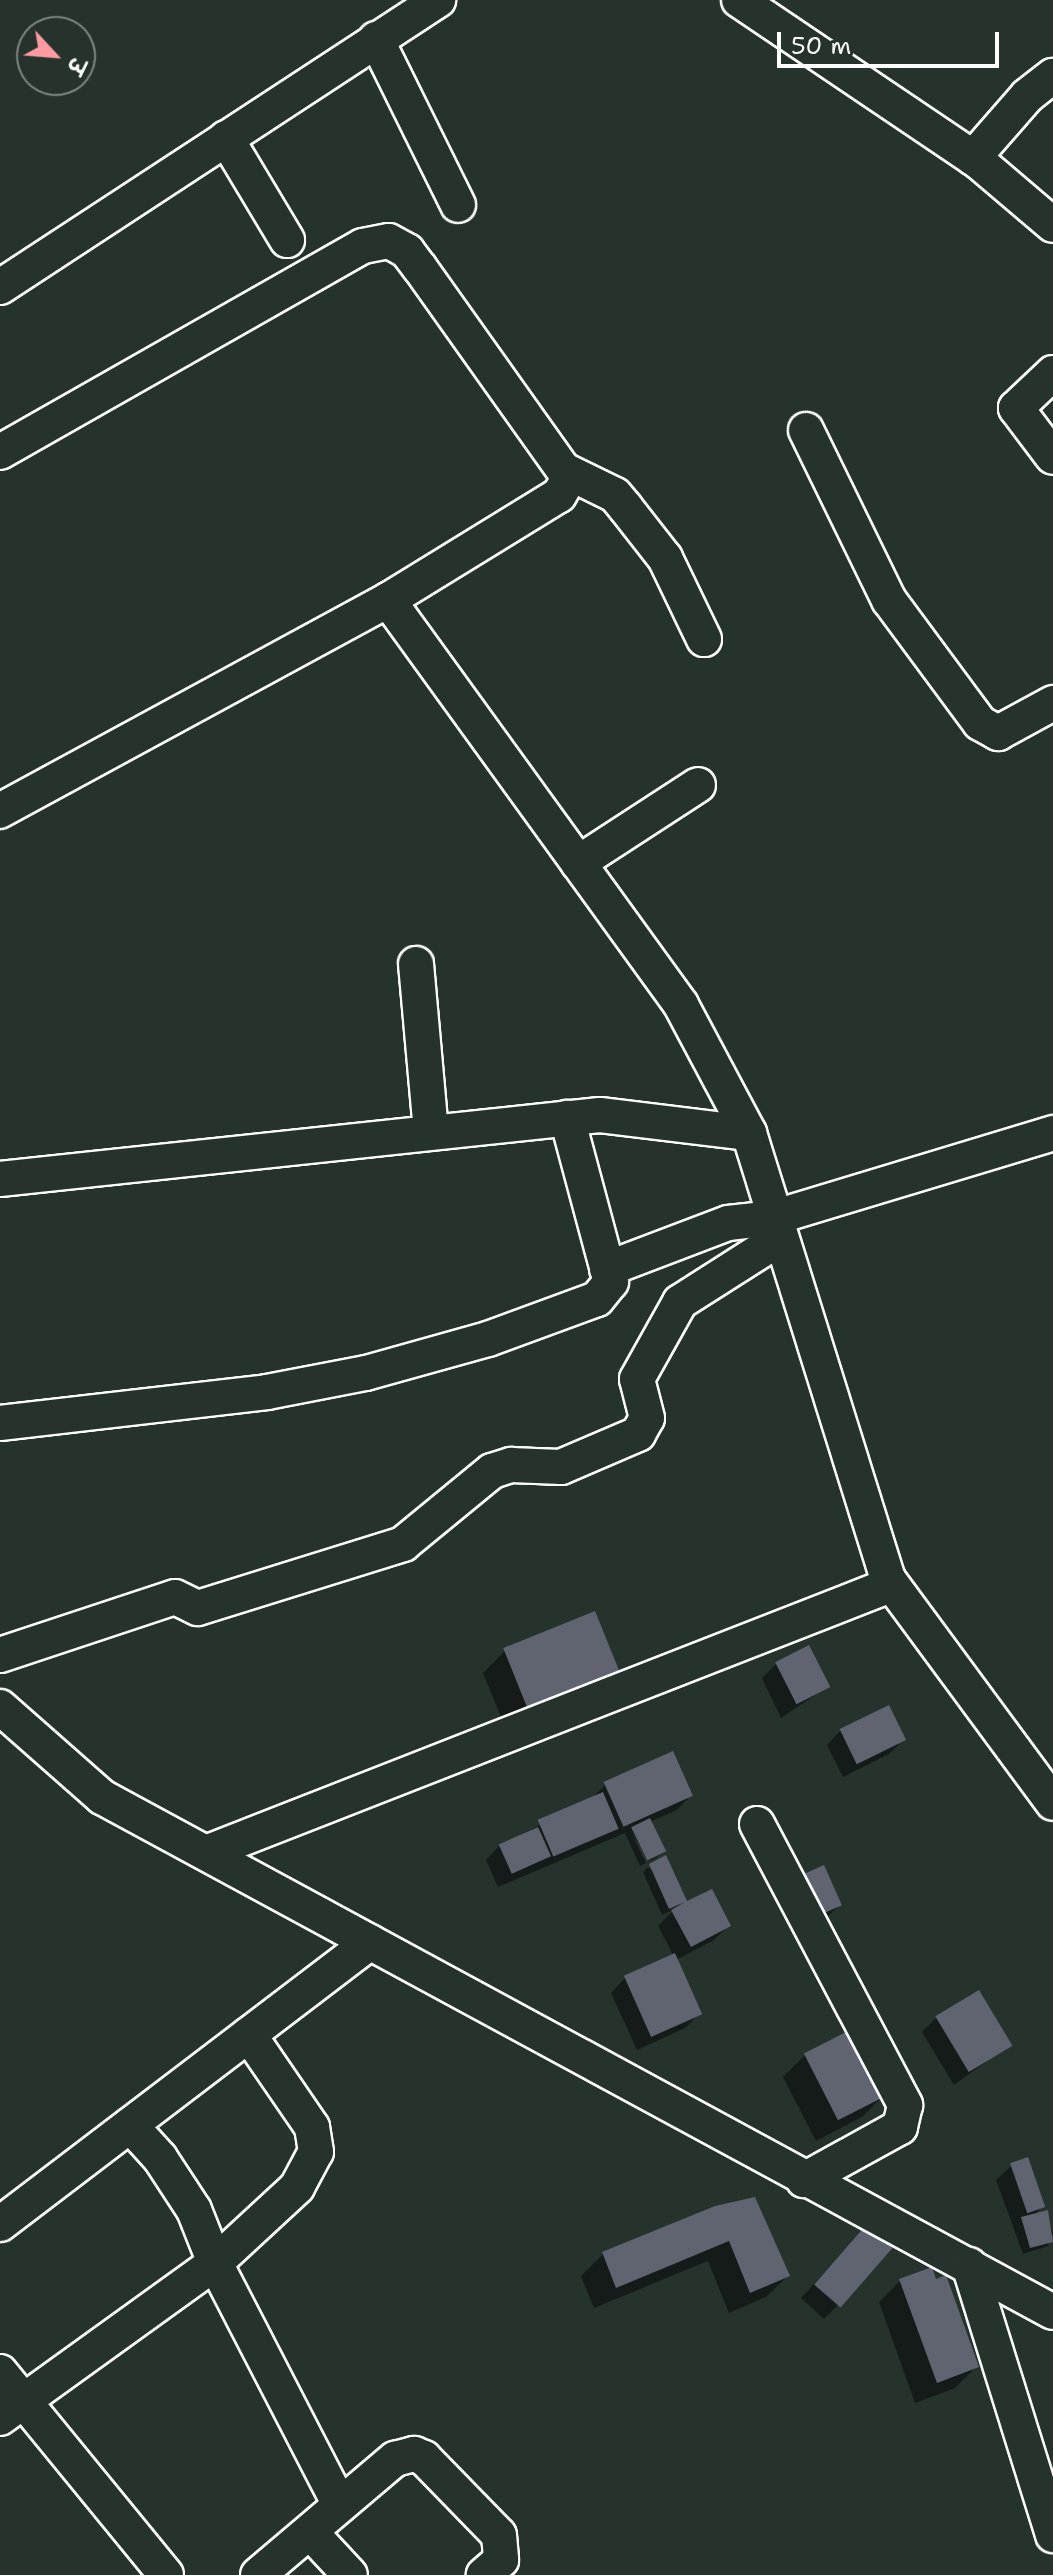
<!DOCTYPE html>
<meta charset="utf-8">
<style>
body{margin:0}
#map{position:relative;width:1053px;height:2575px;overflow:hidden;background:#26332d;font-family:"Shantell Sans","Playpen Sans Deva",sans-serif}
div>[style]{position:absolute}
.shadow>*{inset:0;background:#0007}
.building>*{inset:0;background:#606471;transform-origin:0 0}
.roads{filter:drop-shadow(2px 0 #fff) drop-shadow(-2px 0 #fff) drop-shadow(0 2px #fff) drop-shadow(0 -2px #fff)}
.street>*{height:34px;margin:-17px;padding:0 17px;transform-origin:17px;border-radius:17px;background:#26332d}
span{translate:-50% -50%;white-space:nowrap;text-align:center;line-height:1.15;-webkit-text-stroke:6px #26332d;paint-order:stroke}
.north{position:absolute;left:16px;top:16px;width:80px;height:80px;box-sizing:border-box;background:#26332d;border:2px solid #7d8581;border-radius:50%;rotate:116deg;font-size:22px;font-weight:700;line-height:32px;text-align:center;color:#fff}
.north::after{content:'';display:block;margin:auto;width:28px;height:36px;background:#ff9aa2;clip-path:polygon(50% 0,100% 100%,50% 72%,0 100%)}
.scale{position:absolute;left:777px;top:32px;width:222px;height:36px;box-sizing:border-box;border:4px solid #fff;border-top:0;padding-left:10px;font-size:24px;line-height:28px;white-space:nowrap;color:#fff;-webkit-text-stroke:6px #26332d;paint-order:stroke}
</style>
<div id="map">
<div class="shadow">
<div style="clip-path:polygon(505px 1651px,617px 1670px,595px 1691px,506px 1729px,483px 1673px)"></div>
<div style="clip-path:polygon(776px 1664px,827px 1687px,781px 1718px,762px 1678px)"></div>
<div style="clip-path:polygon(841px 1730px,904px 1740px,889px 1754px,843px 1777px,827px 1745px)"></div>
<div style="clip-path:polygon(605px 1785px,691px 1795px,677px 1810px,650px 1822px,663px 1851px,656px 1858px,649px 1861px,630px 1830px,646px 1863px,640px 1866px,625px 1833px,498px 1887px,486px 1860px,500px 1845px,590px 1800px)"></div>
<div style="clip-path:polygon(648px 1867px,685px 1900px,677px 1908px,729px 1925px,714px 1940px,676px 1960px,700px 2013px,685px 2028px,637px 2050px,611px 1993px,625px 1978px,674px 1956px,658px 1926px,675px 1909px,662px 1915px,643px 1872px)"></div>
<div style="clip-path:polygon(780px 1896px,840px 1905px,825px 1919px)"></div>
<div style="clip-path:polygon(936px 2018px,1009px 2045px,954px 2085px,922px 2032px)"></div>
<div style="clip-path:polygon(805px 2055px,883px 2096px,862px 2117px,816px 2141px,783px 2077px)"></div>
<div style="clip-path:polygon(1011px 2166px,1043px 2206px,1033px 2216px,1047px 2212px,1053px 2233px,1048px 2246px,1023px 2254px,996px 2180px)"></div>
<div style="clip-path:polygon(716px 2208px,788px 2276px,766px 2297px,729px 2313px,708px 2261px,594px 2308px,581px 2276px,603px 2254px)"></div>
<div style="clip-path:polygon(852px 2242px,838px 2305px,824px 2319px,801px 2298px)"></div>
<div style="clip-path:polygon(900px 2281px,977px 2366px,955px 2388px,915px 2403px,879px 2302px)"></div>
</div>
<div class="building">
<div style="left:595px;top:1611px;width:64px;height:99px;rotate:68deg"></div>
<div style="left:809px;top:1645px;width:47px;height:38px;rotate:63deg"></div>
<div style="left:889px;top:1705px;width:39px;height:55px;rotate:64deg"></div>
<div style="left:673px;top:1751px;width:49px;height:76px;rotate:66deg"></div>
<div style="left:603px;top:1792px;width:40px;height:71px;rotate:67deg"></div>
<div style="left:650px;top:1818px;width:37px;height:21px;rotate:64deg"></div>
<div style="left:538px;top:1827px;width:32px;height:43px;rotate:66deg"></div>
<div style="clip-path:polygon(666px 1855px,687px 1901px,712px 1889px,731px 1926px,691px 1947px,671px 1910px,685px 1902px,669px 1909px,649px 1864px)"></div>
<div style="left:824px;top:1865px;width:44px;height:33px;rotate:66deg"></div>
<div style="left:675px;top:1953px;width:67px;height:56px;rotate:66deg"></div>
<div style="left:979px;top:1990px;width:65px;height:51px;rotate:59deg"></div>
<div style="left:852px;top:2029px;width:75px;height:54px;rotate:63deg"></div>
<div style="left:1028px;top:2157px;width:53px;height:19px;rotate:71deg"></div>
<div style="clip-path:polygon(755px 2197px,790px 2276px,750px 2293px,729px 2241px,616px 2288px,602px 2252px,715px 2206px)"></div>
<div style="clip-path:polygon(1048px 2210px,1053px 2242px,1030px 2248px,1021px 2217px)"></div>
<div style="left:866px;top:2225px;width:35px;height:79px;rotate:41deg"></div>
<div style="clip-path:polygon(932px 2267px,936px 2279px,946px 2275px,979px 2367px,937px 2383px,899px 2279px)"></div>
</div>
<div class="roads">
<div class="street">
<div style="left:739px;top:0;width:290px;rotate:34deg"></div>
<div style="left:979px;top:162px;width:97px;rotate:40.4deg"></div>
<div style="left:376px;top:39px;width:185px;rotate:63.7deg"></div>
<div style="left:226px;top:138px;width:119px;rotate:59.1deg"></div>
<div style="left:973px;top:158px;width:82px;rotate:-48.9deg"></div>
<div style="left:1027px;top:96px;width:33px;rotate:-38deg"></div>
<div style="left:0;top:287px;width:524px;rotate:-33.23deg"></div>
<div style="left:1053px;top:373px;width:51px;rotate:136.6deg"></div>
<div style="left:1016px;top:408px;width:61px;rotate:52.9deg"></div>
<div style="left:806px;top:430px;width:189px;rotate:64deg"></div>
<div style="left:889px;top:600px;width:153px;rotate:53.5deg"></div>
<div style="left:980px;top:723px;width:21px;rotate:29deg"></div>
<div style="left:998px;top:733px;width:63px;rotate:-28.6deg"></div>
<div style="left:0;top:452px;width:417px;rotate:-29.6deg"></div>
<div style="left:363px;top:246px;width:26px;rotate:-11deg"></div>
<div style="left:389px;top:241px;width:21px;rotate:29deg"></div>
<div style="left:407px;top:251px;width:21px;rotate:53deg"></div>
<div style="left:420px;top:268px;width:257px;rotate:54.6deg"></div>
<div style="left:569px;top:478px;width:20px;rotate:120deg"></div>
<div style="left:559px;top:495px;width:201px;rotate:148.4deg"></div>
<div style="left:388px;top:600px;width:442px;rotate:151.5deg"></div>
<div style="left:568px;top:472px;width:52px;rotate:26.1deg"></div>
<div style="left:615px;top:495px;width:16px;rotate:50deg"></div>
<div style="left:625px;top:507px;width:65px;rotate:51.9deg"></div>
<div style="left:665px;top:558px;width:90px;rotate:64.3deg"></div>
<div style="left:388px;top:600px;width:500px;rotate:54.1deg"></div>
<div style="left:681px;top:1005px;width:145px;rotate:62deg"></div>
<div style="left:749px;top:1133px;width:467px;rotate:72.7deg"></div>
<div style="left:888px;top:1579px;width:278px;rotate:53.6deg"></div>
<div style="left:578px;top:863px;width:143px;rotate:-33deg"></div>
<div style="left:416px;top:964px;width:169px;rotate:84.9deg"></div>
<div style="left:0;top:1179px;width:603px;rotate:-6.09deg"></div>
<div style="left:600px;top:1115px;width:150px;rotate:6.9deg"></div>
<div style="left:607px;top:1269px;width:129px;rotate:-20.8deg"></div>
<div style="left:728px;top:1223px;width:44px;rotate:-6.5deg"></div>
<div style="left:772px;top:1218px;width:294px;rotate:-16.8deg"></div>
<div style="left:0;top:1423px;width:269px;rotate:-6.6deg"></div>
<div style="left:267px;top:1392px;width:101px;rotate:-10.9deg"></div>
<div style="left:366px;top:1373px;width:127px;rotate:-15.6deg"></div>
<div style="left:488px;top:1339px;width:116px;rotate:-20.2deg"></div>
<div style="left:597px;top:1299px;width:22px;rotate:-51deg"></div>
<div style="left:611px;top:1282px;width:170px;rotate:-105deg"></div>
<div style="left:0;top:1655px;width:184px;rotate:-18.3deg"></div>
<div style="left:175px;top:1597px;width:25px;rotate:26deg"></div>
<div style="left:198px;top:1608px;width:215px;rotate:-17.3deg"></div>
<div style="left:403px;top:1544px;width:115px;rotate:-39.4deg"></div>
<div style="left:492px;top:1471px;width:20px;rotate:-18deg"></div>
<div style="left:511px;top:1465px;width:50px;rotate:2.3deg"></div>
<div style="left:561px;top:1467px;width:84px;rotate:-23.2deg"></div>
<div style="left:638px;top:1434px;width:18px;rotate:-61deg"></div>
<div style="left:647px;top:1418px;width:40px;rotate:-104.4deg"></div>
<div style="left:637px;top:1379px;width:88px;rotate:-60.8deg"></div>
<div style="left:680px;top:1302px;width:117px;rotate:-32.5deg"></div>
<div style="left:0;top:1707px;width:136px;rotate:41.4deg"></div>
<div style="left:102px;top:1797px;width:1081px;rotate:28.44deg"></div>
<div style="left:757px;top:1824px;width:318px;rotate:62.2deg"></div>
<div style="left:905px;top:2105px;width:23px;rotate:103deg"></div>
<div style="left:900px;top:2127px;width:110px;rotate:151.1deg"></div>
<div style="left:208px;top:1852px;width:722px;rotate:-21.37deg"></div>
<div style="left:880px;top:1589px;width:13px;rotate:-51deg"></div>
<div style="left:130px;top:2125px;width:45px;rotate:47.7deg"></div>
<div style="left:160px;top:2158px;width:62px;rotate:56.8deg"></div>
<div style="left:194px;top:2210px;width:57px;rotate:68.4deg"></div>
<div style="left:215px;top:2263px;width:272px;rotate:62.7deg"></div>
<div style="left:0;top:2224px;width:465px;rotate:-37.3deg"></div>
<div style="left:969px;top:2265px;width:283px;rotate:72.7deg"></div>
<div style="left:0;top:2372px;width:262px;rotate:50.7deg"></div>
<div style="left:0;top:2418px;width:265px;rotate:-35.8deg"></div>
<div style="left:215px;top:2263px;width:112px;rotate:-42.8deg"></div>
<div style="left:297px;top:2187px;width:40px;rotate:-62deg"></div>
<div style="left:316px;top:2152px;width:25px;rotate:-99deg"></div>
<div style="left:312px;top:2127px;width:112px;rotate:-124.4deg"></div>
<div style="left:311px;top:2533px;width:57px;rotate:47.1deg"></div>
<div style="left:258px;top:2575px;width:180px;rotate:-40.3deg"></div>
<div style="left:395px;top:2459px;width:20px;rotate:-15deg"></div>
<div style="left:414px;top:2454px;width:11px;rotate:22deg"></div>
<div style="left:424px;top:2458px;width:107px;rotate:45.8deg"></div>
<div style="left:499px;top:2535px;width:25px;rotate:85deg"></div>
<div style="left:501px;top:2560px;width:23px;rotate:139deg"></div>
</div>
</div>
<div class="north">उ</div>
<div class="scale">50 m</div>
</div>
